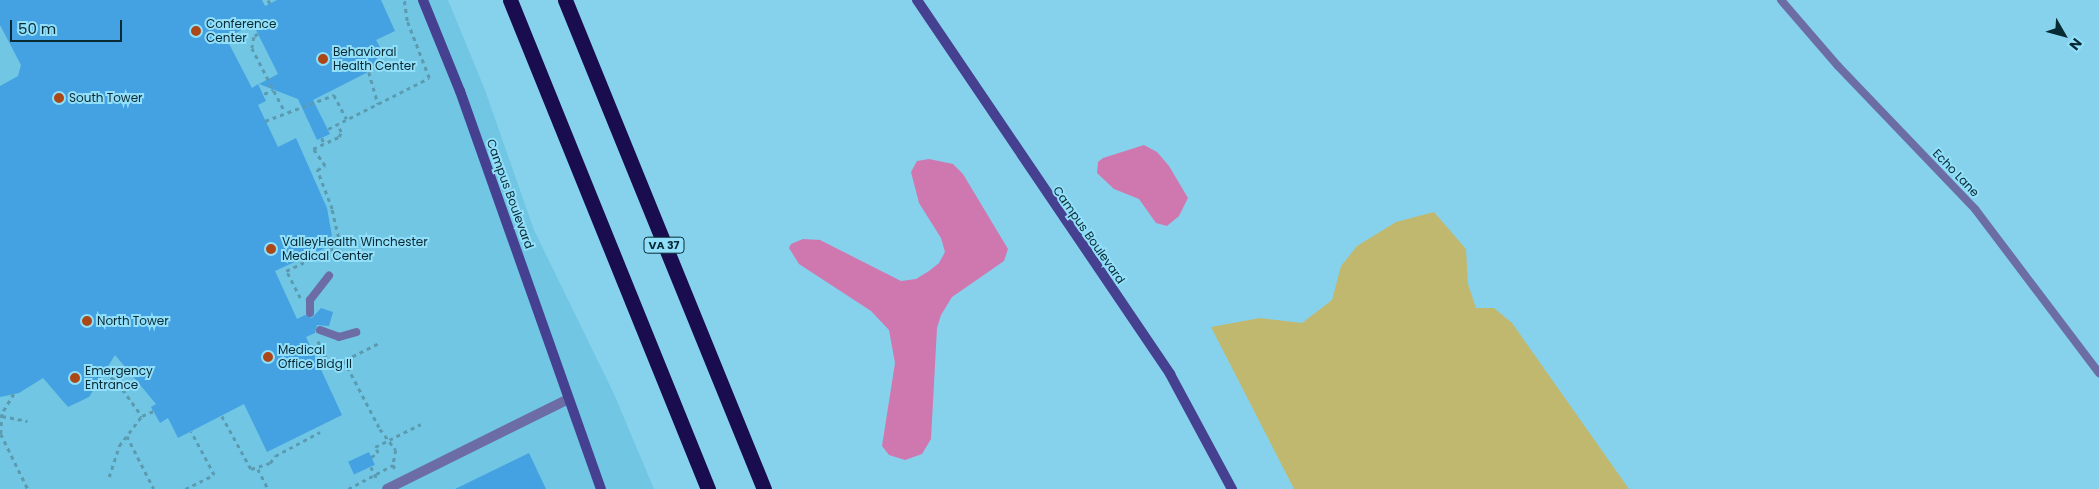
<!DOCTYPE html>
<style>
body{margin:0}
#map{position:relative;width:2099px;height:489px;overflow:hidden;background:#86d2ec;font-family:Poppins,sans-serif}
div>[style]{position:absolute}
.built>*{inset:0;background:#70c6e3}
.green>*{inset:0;background:#c1b86f}
.water>*{inset:0;background:#cf78b0}
.building>*{inset:0;background:#44a2e2;transform-origin:0 0}
.path>*{height:2.5px;margin-top:-1.25px;transform-origin:0;background:repeating-linear-gradient(90deg,#5c9aaf 0 4px,transparent 0 8px)}
.lane>*{height:8px;margin:-4px;padding:0 4px;transform-origin:4px;border-radius:4px;background:#6c6da4}
.street>*{height:10px;margin:-5px;padding:0 5px;transform-origin:5px;border-radius:5px;background:#6c6da4}
.secondary>*{height:10px;margin:-5px;padding:0 5px;transform-origin:5px;border-radius:5px;background:#454090}
.highway>*{height:15px;margin:-7.5px;padding:0 7.5px;transform-origin:7.5px;border-radius:7.5px;background:#190c4f}
.dots>*{width:14px;height:14px;translate:-50% -50%;box-sizing:border-box;border:2px solid #92dffa;border-radius:50%}
span{translate:-50% -50%;white-space:nowrap;text-align:center;line-height:1.15;-webkit-text-stroke:4px #92dffa;paint-order:stroke}
.shield-label span{padding:1px 4px;background:#92dffa;border:1px solid;border-radius:4px;-webkit-text-stroke-width:0}
.shield-label{font-size:11px;color:#082a34;font-weight:700}
.poi-label{font-size:12px;color:#082a34}
.left{translate:0 -50%;text-align:left}
.street-label{font-size:12px;color:#082a34}
.north{position:absolute;left:2039px;top:10px;width:50px;height:50px;-webkit-text-stroke:4px #92dffa;paint-order:stroke;rotate:128deg;font-size:14px;font-weight:700;line-height:20px;text-align:center;color:#082a34}
.north::after{content:'';display:block;margin:auto;width:18px;height:22px;background:#082a34;clip-path:polygon(50% 0,100% 100%,50% 72%,0 100%)}
.scale{position:absolute;left:10px;top:20px;width:112px;height:22px;box-sizing:border-box;border:2px solid #082a34;border-top:0;padding-left:6px;font-size:15px;line-height:18px;white-space:nowrap;color:#082a34;-webkit-text-stroke:4px #92dffa;paint-order:stroke}
</style>
<div id="map">
<div class="built">
<div style="clip-path:polygon(0 0,448px 0,485px 90px,534px 230px,614px 394px,654px 489px,0 489px)"></div>
</div>
<div class="green">
<div style="clip-path:polygon(1434px 212px,1466px 249px,1468px 284px,1476px 308px,1494px 308px,1512px 323px,1629px 489px,1294px 489px,1211px 327px,1260px 318px,1302px 323px,1332px 300px,1341px 266px,1357px 246px,1396px 222px)"></div>
</div>
<div class="water">
<div style="clip-path:polygon(1144px 145px,1157px 152px,1169px 166px,1188px 198px,1179px 216px,1167px 226px,1156px 223px,1139px 199px,1114px 189px,1097px 173px,1098px 162px,1103px 158px)"></div>
<div style="clip-path:polygon(929px 159px,953px 164px,963px 174px,1008px 249px,1004px 261px,952px 297px,941px 315px,937px 328px,931px 439px,922px 454px,905px 460px,889px 455px,882px 446px,895px 363px,889px 330px,871px 311px,799px 264px,789px 248px,791px 244px,803px 239px,820px 240px,901px 281px,916px 279px,929px 271px,939px 263px,945px 252px,941px 238px,919px 203px,911px 172px,917px 161px)"></div>
</div>
<div class="building">
<div style="clip-path:polygon(0 0,262px 0,265px 6px,277px 0,381px 0,395px 31px,376px 40px,381px 49px,372px 70px,313px 100px,330px 134px,317px 140px,298px 99px,259px 84px,278px 74px,253px 24px,226px 38px,252px 88px,258px 84px,266px 101px,258px 105px,278px 147px,296px 138px,327px 208px,332px 236px,321px 241px,325px 248px,275px 271px,297px 319px,305px 315px,312px 318px,321px 308px,333px 312px,329px 326px,317px 325px,315px 333px,306px 337px,342px 415px,267px 452px,244px 404px,178px 438px,168px 418px,160px 423px,151px 407px,156px 404px,115px 355px,89px 397px,68px 407px,43px 378px,19px 393px,0 397px,0 86px,18px 76px,21px 65px,0 25px)"></div>
<div style="left:369px;top:452px;width:14px;height:23px;rotate:65deg"></div>
<div style="clip-path:polygon(529px 453px,546px 489px,455px 489px)"></div>
</div>
<div class="path">
<div style="left:268px;top:0;width:4px;rotate:56deg"></div>
<div style="left:258px;top:34px;width:5px;rotate:143deg"></div>
<div style="left:254px;top:37px;width:11px;rotate:100deg"></div>
<div style="left:252px;top:48px;width:72px;rotate:62.7deg"></div>
<div style="left:369px;top:72px;width:33px;rotate:74deg"></div>
<div style="left:264px;top:94px;width:10px;rotate:-24deg"></div>
<div style="left:265px;top:121px;width:74px;rotate:-20.6deg"></div>
<div style="left:334px;top:95px;width:27px;rotate:62deg"></div>
<div style="left:328px;top:129px;width:113px;rotate:-26.8deg"></div>
<div style="left:429px;top:78px;width:61px;rotate:-111.1deg"></div>
<div style="left:407px;top:21px;width:21px;rotate:-98deg"></div>
<div style="left:322px;top:138px;width:6px;rotate:72deg"></div>
<div style="left:300px;top:298px;width:30px;rotate:-117deg"></div>
<div style="left:286px;top:271px;width:60px;rotate:-25.7deg"></div>
<div style="left:340px;top:245px;width:37px;rotate:-103deg"></div>
<div style="left:332px;top:209px;width:42px;rotate:-111deg"></div>
<div style="left:317px;top:170px;width:9px;rotate:-27deg"></div>
<div style="left:325px;top:166px;width:21px;rotate:-125deg"></div>
<div style="left:313px;top:149px;width:29px;rotate:-25deg"></div>
<div style="left:339px;top:137px;width:5px;rotate:-68deg"></div>
<div style="left:341px;top:132px;width:9px;rotate:-117deg"></div>
<div style="left:318px;top:341px;width:29px;rotate:63deg"></div>
<div style="left:331px;top:367px;width:54px;rotate:-26.6deg"></div>
<div style="left:344px;top:360px;width:78px;rotate:62.4deg"></div>
<div style="left:380px;top:429px;width:26px;rotate:53deg"></div>
<div style="left:396px;top:450px;width:15px;rotate:101deg"></div>
<div style="left:393px;top:465px;width:6px;rotate:59deg"></div>
<div style="left:105px;top:372px;width:17px;rotate:40deg"></div>
<div style="left:118px;top:383px;width:41px;rotate:54deg"></div>
<div style="left:14px;top:394px;width:23px;rotate:121deg"></div>
<div style="left:2px;top:414px;width:20px;rotate:93deg"></div>
<div style="left:1px;top:434px;width:61px;rotate:63.9deg"></div>
<div style="left:2px;top:416px;width:26px;rotate:11deg"></div>
<div style="left:222px;top:416px;width:60px;rotate:61.3deg"></div>
<div style="left:251px;top:469px;width:20px;rotate:-18deg"></div>
<div style="left:270px;top:463px;width:9px;rotate:-54deg"></div>
<div style="left:275px;top:456px;width:51px;rotate:-28.1deg"></div>
<div style="left:127px;top:436px;width:59px;rotate:63deg"></div>
<div style="left:371px;top:457px;width:8px;rotate:-30deg"></div>
<div style="left:378px;top:453px;width:7px;rotate:-117deg"></div>
<div style="left:375px;top:447px;width:51px;rotate:-26.6deg"></div>
<div style="left:371px;top:467px;width:16px;rotate:63deg"></div>
<div style="left:258px;top:469px;width:22px;rotate:63deg"></div>
<div style="left:109px;top:477px;width:33px;rotate:-72deg"></div>
<div style="left:119px;top:446px;width:38px;rotate:-53deg"></div>
<div style="left:142px;top:416px;width:13px;rotate:-23deg"></div>
<div style="left:185px;top:489px;width:32px;rotate:-26deg"></div>
<div style="left:214px;top:475px;width:49px;rotate:-118.1deg"></div>
<div style="left:348px;top:489px;width:51px;rotate:-28.1deg"></div>
</div>
<div class="lane">
<div style="left:1781px;top:0;width:87px;rotate:49.2deg"></div>
<div style="left:1838px;top:66px;width:198px;rotate:46.2deg"></div>
<div style="left:1975px;top:209px;width:206px;rotate:52.9deg"></div>
<div style="left:310px;top:313px;width:13px;rotate:-90deg"></div>
<div style="left:310px;top:300px;width:31px;rotate:-52deg"></div>
<div style="left:320px;top:330px;width:20px;rotate:20deg"></div>
<div style="left:339px;top:337px;width:18px;rotate:-16deg"></div>
</div>
<div class="street">
<div style="left:387px;top:489px;width:202px;rotate:-26.4deg"></div>
</div>
<div class="secondary">
<div style="left:423px;top:0;width:98px;rotate:67.9deg"></div>
<div style="left:460px;top:91px;width:422px;rotate:70.5deg"></div>
<div style="left:917px;top:0;width:452px;rotate:55.9deg"></div>
<div style="left:1170px;top:374px;width:131px;rotate:61.7deg"></div>
</div>
<div class="highway">
<div style="left:510px;top:0;width:528px;rotate:67.96deg"></div>
<div style="left:565px;top:0;width:528px;rotate:67.86deg"></div>
</div>
<div class="dots">
<div style="left:196px;top:31px;background:#ac4718"></div>
<div style="left:323px;top:59px;background:#ac4718"></div>
<div style="left:59px;top:98px;background:#ac4718"></div>
<div style="left:271px;top:249px;background:#ac4718"></div>
<div style="left:87px;top:321px;background:#ac4718"></div>
<div style="left:268px;top:357px;background:#ac4718"></div>
<div style="left:75px;top:378px;background:#ac4718"></div>
</div>
<div class="shield-label">
<span style="left:664px;top:245px">VA 37</span>
</div>
<div class="poi-label">
<span class="left" style="left:206px;top:31px">Conference<br>Center</span>
<span class="left" style="left:333px;top:59px">Behavioral<br>Health Center</span>
<span class="left" style="left:69px;top:98px">South Tower</span>
<span class="left" style="left:282px;top:249px">ValleyHealth Winchester<br>Medical Center</span>
<span class="left" style="left:97px;top:321px">North Tower</span>
<span class="left" style="left:278px;top:357px">Medical<br>Office Bldg II</span>
<span class="left" style="left:85px;top:378px">Emergency<br>Entrance</span>
</div>
<div class="street-label">
<span style="left:1956px;top:173px;rotate:46deg">Echo Lane</span>
<span style="left:510px;top:194px;rotate:70deg">Campus Boulevard</span>
<span style="left:1089px;top:235px;rotate:55deg">Campus Boulevard</span>
</div>
<div class="north">N</div>
<div class="scale">50 m</div>
</div>
